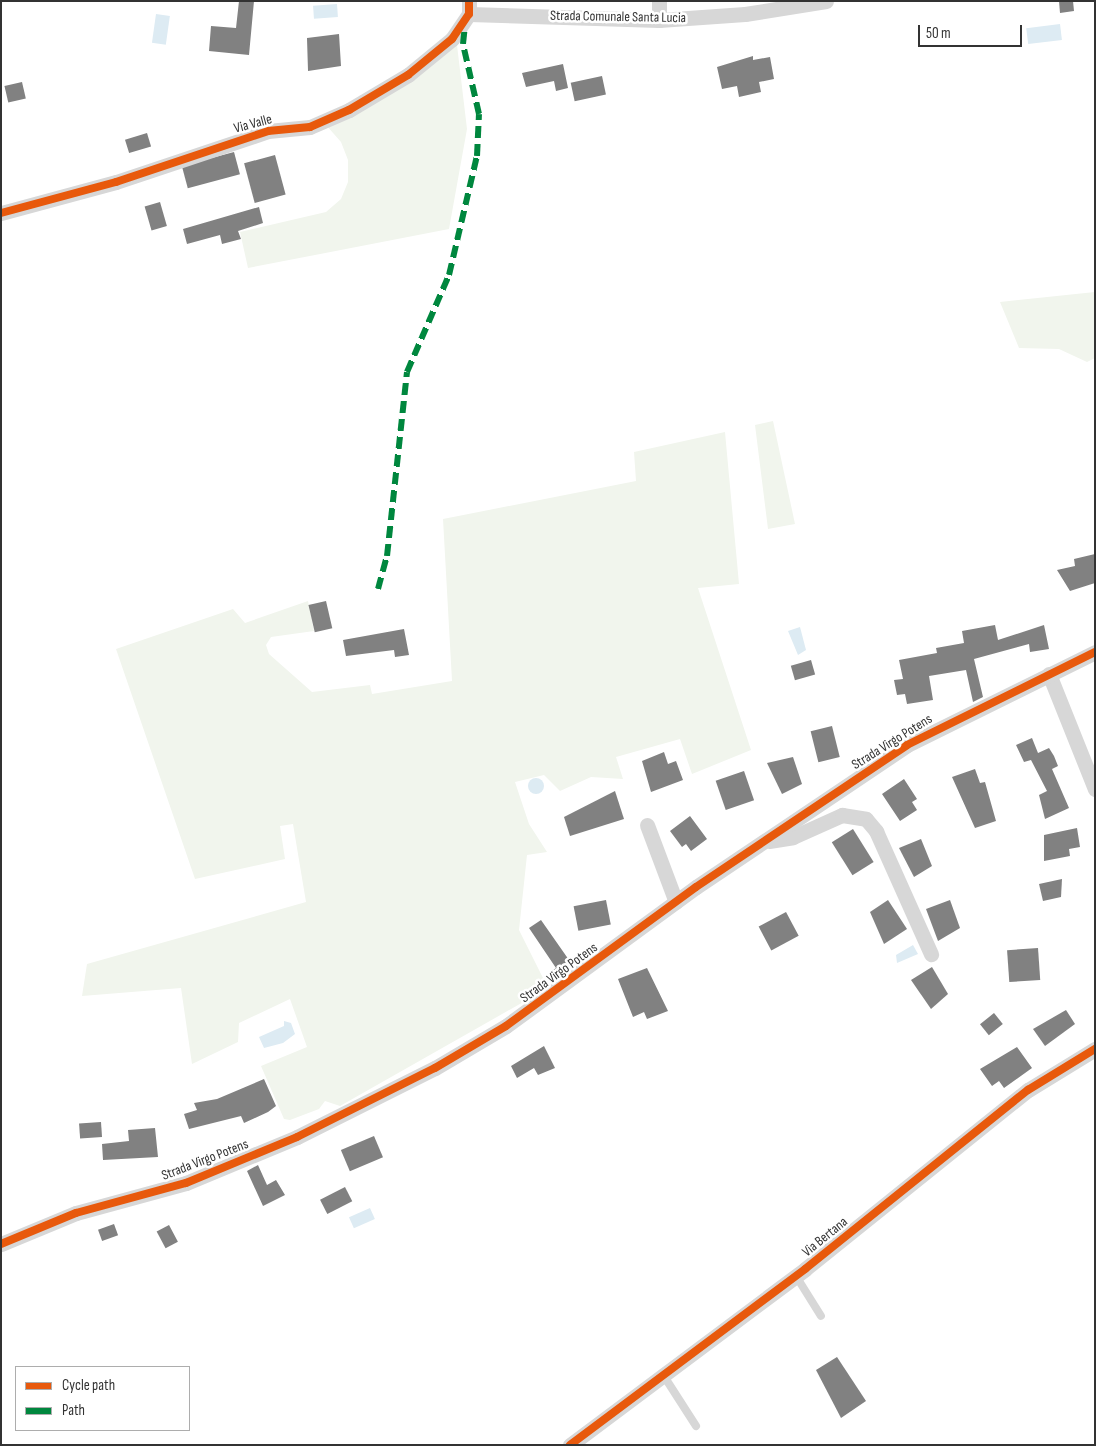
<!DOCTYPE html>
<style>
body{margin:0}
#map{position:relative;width:1096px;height:1446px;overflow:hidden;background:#fff;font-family:"Sofia Sans Condensed",sans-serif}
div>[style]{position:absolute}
.green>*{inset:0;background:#f1f5ed}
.water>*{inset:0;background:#ddebf3;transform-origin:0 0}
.round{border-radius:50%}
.building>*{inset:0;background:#818181;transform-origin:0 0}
.service>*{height:8px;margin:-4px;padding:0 4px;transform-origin:4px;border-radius:4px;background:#d7d7d7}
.minor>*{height:15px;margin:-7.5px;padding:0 7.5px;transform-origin:7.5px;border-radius:7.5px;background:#d7d7d7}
.quiet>*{height:6px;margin-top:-3px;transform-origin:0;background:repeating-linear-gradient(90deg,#00873e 0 12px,transparent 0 18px)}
.cycleway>*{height:8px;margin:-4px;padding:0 4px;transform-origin:4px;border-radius:4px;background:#e8590c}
span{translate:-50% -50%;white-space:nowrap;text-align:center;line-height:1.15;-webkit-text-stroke:5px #fff;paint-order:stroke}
.street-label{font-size:14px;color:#333}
.frame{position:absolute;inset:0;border:2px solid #333;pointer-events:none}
.legend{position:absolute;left:15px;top:1366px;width:175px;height:65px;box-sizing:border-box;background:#fff;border:1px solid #adadad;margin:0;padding:6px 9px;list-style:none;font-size:15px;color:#333}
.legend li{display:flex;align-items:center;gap:10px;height:25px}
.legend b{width:25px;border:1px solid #adadad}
.scale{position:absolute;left:918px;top:25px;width:104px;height:22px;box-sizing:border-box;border:2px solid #333;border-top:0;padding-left:6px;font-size:15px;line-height:18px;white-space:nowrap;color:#333;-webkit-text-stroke:4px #fff;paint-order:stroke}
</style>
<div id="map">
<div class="green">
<div style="clip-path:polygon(457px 45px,467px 129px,449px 229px,248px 268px,240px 232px,326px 212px,341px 199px,348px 182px,348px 160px,341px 142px,326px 125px,355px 115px)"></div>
<div style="clip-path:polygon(1095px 292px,1095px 358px,1087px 362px,1059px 349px,1019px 348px,1000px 302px)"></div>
<div style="clip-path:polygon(773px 421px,795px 524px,768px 529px,755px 425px)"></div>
<div style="clip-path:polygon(725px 432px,739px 584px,698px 588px,751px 750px,692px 774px,680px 739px,616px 757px,623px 779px,591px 777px,560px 791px,544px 775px,515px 782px,529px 824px,547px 852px,527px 855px,519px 930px,548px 988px,340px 1106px,325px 1101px,319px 1109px,290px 1120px,284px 1119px,261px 1066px,307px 1047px,290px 999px,239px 1023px,238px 1042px,192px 1064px,181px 988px,82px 996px,87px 964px,306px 902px,293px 824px,280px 826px,285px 859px,195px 879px,116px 649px,233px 609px,245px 623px,308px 601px,314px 631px,271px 637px,266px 645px,269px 654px,312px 692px,370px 685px,372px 694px,452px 681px,443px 519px,636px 481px,634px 452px)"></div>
</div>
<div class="water">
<div style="left:337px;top:4px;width:13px;height:24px;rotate:86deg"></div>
<div style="left:156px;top:14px;width:14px;height:29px;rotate:8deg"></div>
<div style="left:1060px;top:24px;width:16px;height:34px;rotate:83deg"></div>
<div style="clip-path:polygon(800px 627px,806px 650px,798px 655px,788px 631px)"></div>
<div class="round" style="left:528px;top:778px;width:16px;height:16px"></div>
<div style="clip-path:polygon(913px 945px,918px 954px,897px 963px,896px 955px)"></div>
<div style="clip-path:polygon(284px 1021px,291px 1023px,295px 1034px,283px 1043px,264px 1048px,259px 1037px,284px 1026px)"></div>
<div style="left:370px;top:1208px;width:12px;height:23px;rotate:66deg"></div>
</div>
<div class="building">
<div style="clip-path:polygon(239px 1px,254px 1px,249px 55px,209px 51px,211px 26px,236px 28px)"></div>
<div style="clip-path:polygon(1059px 1px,1073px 1px,1074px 11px,1060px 13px)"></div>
<div style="clip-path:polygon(339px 34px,341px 66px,308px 71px,307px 38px)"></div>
<div style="clip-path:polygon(753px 56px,753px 60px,770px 57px,774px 79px,759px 82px,761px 92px,739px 97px,737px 86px,722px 89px,717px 67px)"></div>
<div style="clip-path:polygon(563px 64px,568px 88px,556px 91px,554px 81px,526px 87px,522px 73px)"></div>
<div style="left:602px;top:76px;width:19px;height:32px;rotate:78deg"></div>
<div style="left:22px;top:82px;width:17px;height:18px;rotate:77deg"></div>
<div style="left:147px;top:133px;width:14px;height:23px;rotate:73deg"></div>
<div style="left:234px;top:152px;width:23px;height:54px;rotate:75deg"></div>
<div style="left:275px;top:155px;width:41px;height:32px;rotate:75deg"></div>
<div style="left:160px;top:202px;width:25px;height:16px;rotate:74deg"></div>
<div style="clip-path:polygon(259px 207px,263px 223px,238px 231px,241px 239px,222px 244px,220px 235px,187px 244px,183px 229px)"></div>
<div style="clip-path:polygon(1095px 554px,1095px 583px,1070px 591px,1057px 570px,1075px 566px,1074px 559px)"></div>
<div style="left:326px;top:601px;width:28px;height:18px;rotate:77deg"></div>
<div style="clip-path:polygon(995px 625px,998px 640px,1044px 625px,1049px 649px,1030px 652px,1029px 644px,974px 659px,983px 697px,973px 702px,966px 670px,929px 676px,933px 700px,907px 704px,905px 694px,897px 695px,894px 680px,903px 679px,899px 660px,937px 653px,936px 648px,964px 643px,962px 631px)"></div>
<div style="clip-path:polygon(404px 629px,409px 655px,395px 657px,394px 650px,346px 656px,343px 640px)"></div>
<div style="left:811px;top:660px;width:15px;height:21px;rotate:74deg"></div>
<div style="left:832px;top:726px;width:32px;height:22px;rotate:76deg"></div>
<div style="clip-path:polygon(1032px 738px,1038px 753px,1049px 748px,1054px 756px,1058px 766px,1052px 769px,1069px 808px,1045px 819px,1039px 795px,1047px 791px,1031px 760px,1024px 762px,1016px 745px)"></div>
<div style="clip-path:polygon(664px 752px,668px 764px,676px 761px,683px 780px,651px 792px,642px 761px)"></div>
<div style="clip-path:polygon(793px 757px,802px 784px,782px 794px,767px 763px)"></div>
<div style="clip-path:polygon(975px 769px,980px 783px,985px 782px,996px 821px,975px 828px,952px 777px)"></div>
<div style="left:744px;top:771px;width:31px;height:30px;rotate:71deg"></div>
<div style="clip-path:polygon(904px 779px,917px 799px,912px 802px,917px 810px,900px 821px,882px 794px)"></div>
<div style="clip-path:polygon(615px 791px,624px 819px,570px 836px,564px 817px)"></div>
<div style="clip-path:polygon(690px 816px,707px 839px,691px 851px,686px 844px,682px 847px,670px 831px)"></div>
<div style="clip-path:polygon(1077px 828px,1080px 847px,1069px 849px,1070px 856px,1044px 861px,1044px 835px)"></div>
<div style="left:853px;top:829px;width:39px;height:25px;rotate:58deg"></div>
<div style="clip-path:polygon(921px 839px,932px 866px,914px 877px,899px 848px)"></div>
<div style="clip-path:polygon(1062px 879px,1061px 897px,1043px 901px,1039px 884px)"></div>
<div style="left:606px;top:900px;width:25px;height:33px;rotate:79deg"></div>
<div style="clip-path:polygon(888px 900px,907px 929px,884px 944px,870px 912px)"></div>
<div style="clip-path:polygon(950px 900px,960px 928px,938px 941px,926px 909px)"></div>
<div style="left:786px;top:912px;width:27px;height:31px;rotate:62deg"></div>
<div style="clip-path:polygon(541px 920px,569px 960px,577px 954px,580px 960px,557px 977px,552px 971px,556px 968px,529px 928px)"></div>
<div style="left:1038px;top:948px;width:32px;height:31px;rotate:86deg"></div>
<div style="clip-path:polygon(932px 967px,948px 994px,931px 1009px,911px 980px)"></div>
<div style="clip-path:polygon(647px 968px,668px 1011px,647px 1019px,644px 1012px,633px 1017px,618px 979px)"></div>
<div style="clip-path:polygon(1066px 1010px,1075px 1024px,1045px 1046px,1033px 1029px)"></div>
<div style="left:994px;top:1013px;width:14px;height:18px;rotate:51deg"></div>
<div style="clip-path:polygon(544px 1046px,555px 1068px,538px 1075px,534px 1068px,517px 1078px,511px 1066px)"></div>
<div style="clip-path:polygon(1017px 1047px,1032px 1068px,1004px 1088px,999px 1081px,992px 1086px,980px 1069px)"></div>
<div style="clip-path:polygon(264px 1079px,276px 1106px,268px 1112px,244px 1123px,241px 1116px,189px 1129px,184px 1114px,197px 1110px,194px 1103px,217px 1099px)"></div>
<div style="left:101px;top:1122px;width:15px;height:22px;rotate:86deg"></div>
<div style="clip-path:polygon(155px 1128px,158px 1157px,103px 1160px,102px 1144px,129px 1141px,128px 1130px)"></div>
<div style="left:374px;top:1136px;width:23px;height:36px;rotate:67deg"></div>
<div style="clip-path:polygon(258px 1165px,267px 1185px,276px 1180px,285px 1195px,263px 1206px,247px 1171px)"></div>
<div style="left:345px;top:1187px;width:16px;height:28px;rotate:63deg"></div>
<div style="left:114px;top:1224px;width:12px;height:17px;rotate:70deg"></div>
<div style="left:169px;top:1225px;width:19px;height:14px;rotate:62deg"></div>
<div style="clip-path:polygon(837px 1357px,866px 1401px,841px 1418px,816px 1370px)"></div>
</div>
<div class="service">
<div style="left:796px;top:1276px;width:47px;rotate:58deg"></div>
<div style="left:662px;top:1373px;width:63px;rotate:57.3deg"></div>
</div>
<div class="minor">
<div style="left:659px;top:1px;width:19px;rotate:90deg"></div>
<div style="left:469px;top:14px;width:190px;rotate:1.8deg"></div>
<div style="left:659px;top:20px;width:86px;rotate:-4deg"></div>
<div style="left:745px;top:14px;width:82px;rotate:-9.1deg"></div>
<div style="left:1px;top:213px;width:119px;rotate:-15.1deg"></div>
<div style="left:116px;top:182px;width:160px;rotate:-18.5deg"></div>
<div style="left:268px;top:131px;width:42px;rotate:-5.4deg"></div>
<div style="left:310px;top:127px;width:43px;rotate:-23.6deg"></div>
<div style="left:349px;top:110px;width:69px;rotate:-30.7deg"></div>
<div style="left:408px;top:75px;width:57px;rotate:-39.3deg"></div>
<div style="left:452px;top:39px;width:30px;rotate:-56deg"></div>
<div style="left:469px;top:14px;width:13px;rotate:-90deg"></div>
<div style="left:1049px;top:674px;width:124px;rotate:68.2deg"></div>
<div style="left:647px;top:825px;width:82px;rotate:69.4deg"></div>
<div style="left:769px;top:841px;width:24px;rotate:-9deg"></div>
<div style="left:793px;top:837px;width:54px;rotate:-24.2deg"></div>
<div style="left:842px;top:815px;width:24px;rotate:9deg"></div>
<div style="left:866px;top:819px;width:16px;rotate:50deg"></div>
<div style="left:876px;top:831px;width:135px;rotate:65.9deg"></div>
<div style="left:1px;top:1244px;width:81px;rotate:-22.5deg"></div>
<div style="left:76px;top:1213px;width:114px;rotate:-15.3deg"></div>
<div style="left:186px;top:1183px;width:120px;rotate:-22.5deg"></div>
<div style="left:297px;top:1137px;width:154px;rotate:-26.6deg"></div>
<div style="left:435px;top:1068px;width:82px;rotate:-30.6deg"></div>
<div style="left:506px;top:1026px;width:235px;rotate:-36.2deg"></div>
<div style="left:696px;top:887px;width:254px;rotate:-33.9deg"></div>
<div style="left:907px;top:745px;width:210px;rotate:-26.3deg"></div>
<div style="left:570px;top:1445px;width:294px;rotate:-36.8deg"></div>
<div style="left:805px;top:1269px;width:286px;rotate:-38.8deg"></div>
<div style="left:1028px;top:1090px;width:79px;rotate:-31.5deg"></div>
</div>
<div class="quiet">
<div style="left:378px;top:589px;width:34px;rotate:-75deg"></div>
<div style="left:387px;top:556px;width:185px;rotate:-83.8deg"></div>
<div style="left:407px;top:372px;width:106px;rotate:-66.6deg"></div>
<div style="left:449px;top:275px;width:122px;rotate:-76.8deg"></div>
<div style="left:477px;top:156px;width:42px;rotate:-87.3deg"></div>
<div style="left:479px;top:114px;width:72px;rotate:-102.9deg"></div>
<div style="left:463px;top:44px;width:18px;rotate:-84deg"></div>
</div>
<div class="cycleway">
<div style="left:1px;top:213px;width:119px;rotate:-15.1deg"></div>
<div style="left:116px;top:182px;width:160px;rotate:-18.5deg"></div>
<div style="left:268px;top:131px;width:42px;rotate:-5.4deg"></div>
<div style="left:310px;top:127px;width:43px;rotate:-23.6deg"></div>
<div style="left:349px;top:110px;width:69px;rotate:-30.7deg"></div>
<div style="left:408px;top:75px;width:57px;rotate:-39.3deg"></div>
<div style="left:452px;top:39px;width:30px;rotate:-56deg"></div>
<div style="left:469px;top:14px;width:13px;rotate:-90deg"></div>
<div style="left:1px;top:1244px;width:81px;rotate:-22.5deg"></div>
<div style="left:76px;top:1213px;width:114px;rotate:-15.3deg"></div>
<div style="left:186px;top:1183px;width:120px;rotate:-22.5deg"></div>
<div style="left:297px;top:1137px;width:154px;rotate:-26.6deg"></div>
<div style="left:435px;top:1068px;width:82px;rotate:-30.6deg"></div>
<div style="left:506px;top:1026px;width:235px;rotate:-36.2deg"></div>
<div style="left:696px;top:887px;width:254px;rotate:-33.9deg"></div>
<div style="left:907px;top:745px;width:210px;rotate:-26.3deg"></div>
<div style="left:570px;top:1445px;width:294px;rotate:-36.8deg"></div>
<div style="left:805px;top:1269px;width:286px;rotate:-38.8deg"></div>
<div style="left:1028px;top:1090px;width:79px;rotate:-31.5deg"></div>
</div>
<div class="street-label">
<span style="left:618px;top:17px;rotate:1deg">Strada Comunale Santa Lucia</span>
<span style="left:253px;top:124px;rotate:-15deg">Via Valle</span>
<span style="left:892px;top:742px;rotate:-32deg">Strada Virgo Potens</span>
<span style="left:559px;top:973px;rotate:-36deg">Strada Virgo Potens</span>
<span style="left:205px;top:1160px;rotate:-21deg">Strada Virgo Potens</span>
<span style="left:825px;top:1237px;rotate:-39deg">Via Bertana</span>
</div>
<div class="frame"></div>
<ul class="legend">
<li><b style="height:6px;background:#e8590c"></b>Cycle path</li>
<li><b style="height:6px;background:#00873e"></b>Path</li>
</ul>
<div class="scale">50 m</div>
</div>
